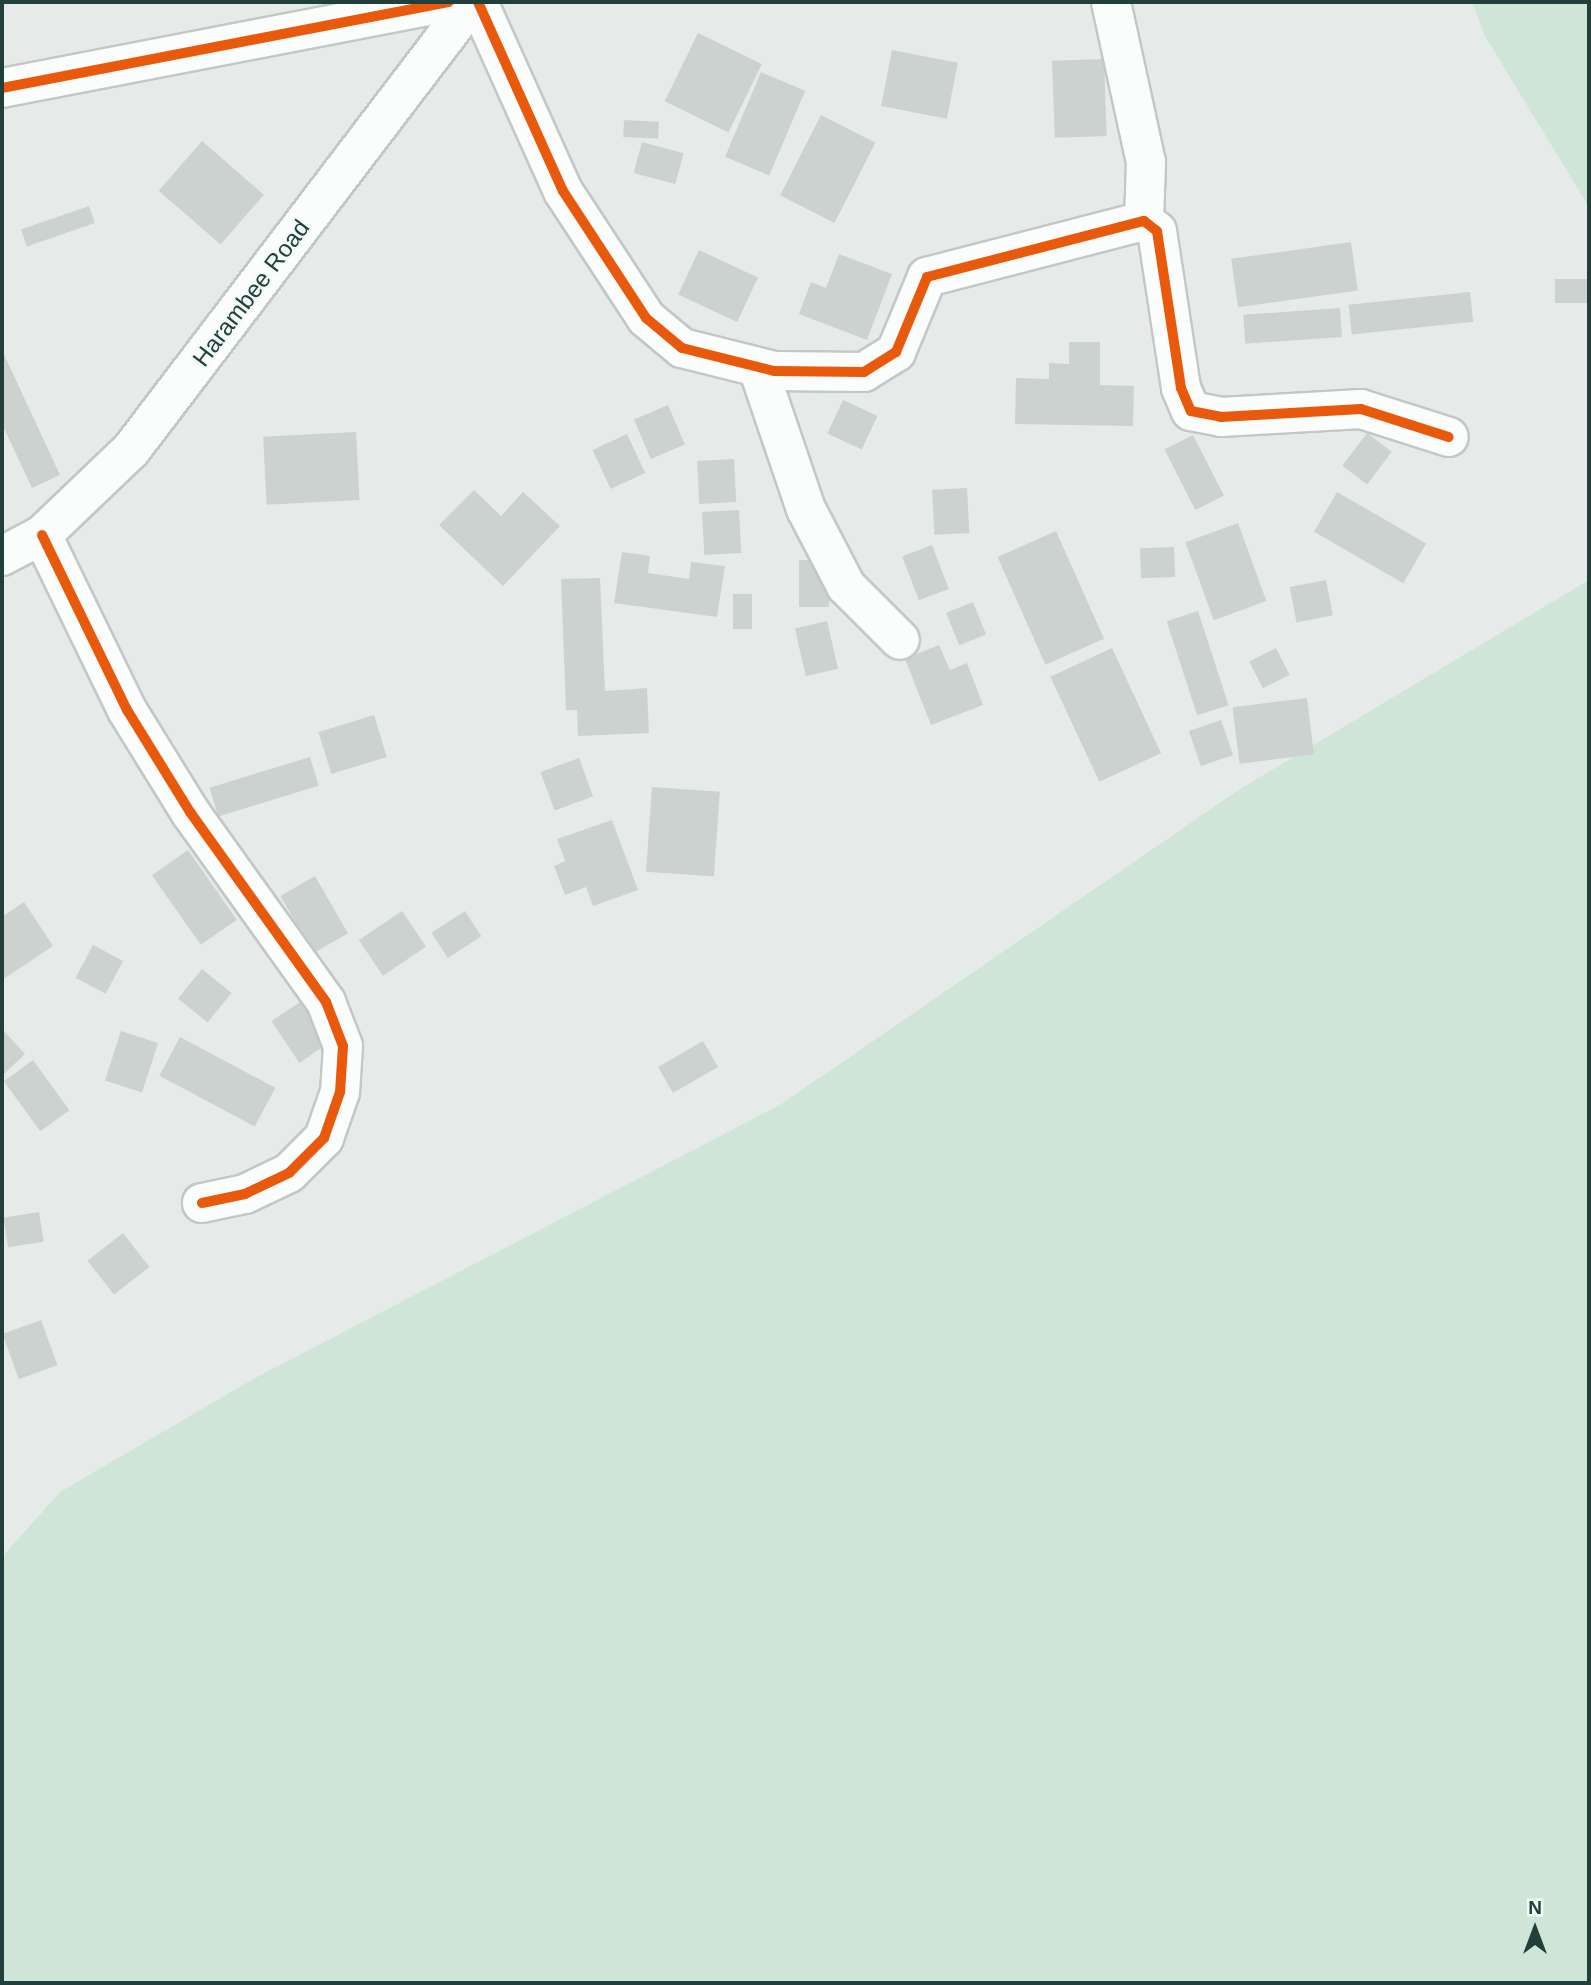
<!DOCTYPE html>
<style>
body{margin:0}
#map{position:relative;width:1591px;height:1985px;overflow:hidden;background:#e6ebe9;font-family:Helvetica,sans-serif}
div>[style]{position:absolute}
.green>*{inset:0;background:#cee5d7}
.building>*{inset:0;background:#ccd2d0;transform-origin:0 0}
.roads{filter:drop-shadow(2px 0 #c3c8c6) drop-shadow(-2px 0 #c3c8c6) drop-shadow(0 2px #c3c8c6) drop-shadow(0 -2px #c3c8c6)}
.minor>*{height:38px;margin:-19px;padding:0 19px;transform-origin:19px;border-radius:19px;background:#fbfcfc}
.secondary>*{height:38px;margin:-19px;padding:0 19px;transform-origin:19px;border-radius:19px;background:#fbfcfc}
.cycleway>*{height:10px;margin:-5px;padding:0 5px;transform-origin:5px;border-radius:5px;background:#e8590c}
span{translate:-50% -50%;white-space:nowrap;text-align:center;line-height:1.15;-webkit-text-stroke:5px #f4faf7;paint-order:stroke}
.street-label{font-size:24px;color:#21403b}
.frame{position:absolute;inset:0;border:4px solid #21403b;pointer-events:none}
.north{position:absolute;left:1500px;top:1894px;width:70px;height:70px;-webkit-text-stroke:5px #f4faf7;paint-order:stroke;rotate:0deg;font-size:19px;font-weight:700;line-height:28px;text-align:center;color:#21403b}
.north::after{content:'';display:block;margin:auto;width:24px;height:32px;background:#21403b;clip-path:polygon(50% 0,100% 100%,50% 72%,0 100%)}
</style>
<div id="map">
<div class="green">
<div style="clip-path:polygon(1472px 2px,1589px 2px,1589px 207px,1485px 36px)"></div>
<div style="clip-path:polygon(1589px 580px,1589px 1983px,2px 1983px,2px 1557px,60px 1492px,257px 1377px,780px 1105px,1240px 789px)"></div>
</div>
<div class="building">
<div style="left:698px;top:33px;width:71px;height:76px;rotate:26deg"></div>
<div style="left:892px;top:50px;width:67px;height:57px;rotate:11deg"></div>
<div style="left:1104px;top:59px;width:77px;height:52px;rotate:88deg"></div>
<div style="left:761px;top:72px;width:48px;height:92px;rotate:23deg"></div>
<div style="left:821px;top:115px;width:61px;height:90px;rotate:27deg"></div>
<div style="left:624px;top:120px;width:35px;height:17px;rotate:3deg"></div>
<div style="left:202px;top:141px;width:82px;height:66px;rotate:41deg"></div>
<div style="left:642px;top:142px;width:43px;height:32px;rotate:15deg"></div>
<div style="left:89px;top:206px;width:18px;height:72px;rotate:71deg"></div>
<div style="left:1351px;top:242px;width:49px;height:121px;rotate:82deg"></div>
<div style="left:699px;top:250px;width:65px;height:49px;rotate:25deg"></div>
<div style="clip-path:polygon(839px 254px,892px 274px,867px 340px,799px 314px,811px 282px,826px 288px)"></div>
<div style="left:1589px;top:279px;width:24px;height:34px;rotate:90deg"></div>
<div style="left:1470px;top:292px;width:30px;height:122px;rotate:84deg"></div>
<div style="left:1340px;top:308px;width:29px;height:97px;rotate:86deg"></div>
<div style="clip-path:polygon(1069px 342px,1100px 342px,1100px 385px,1134px 386px,1133px 426px,1015px 424px,1016px 378px,1049px 379px,1049px 363px,1069px 364px)"></div>
<div style="clip-path:polygon(2px 350px,60px 475px,32px 488px,2px 424px)"></div>
<div style="left:843px;top:400px;width:38px;height:37px;rotate:25deg"></div>
<div style="left:668px;top:405px;width:43px;height:37px;rotate:67deg"></div>
<div style="left:356px;top:432px;width:68px;height:93px;rotate:87deg"></div>
<div style="left:1367px;top:433px;width:31px;height:41px;rotate:37deg"></div>
<div style="left:627px;top:434px;width:43px;height:38px;rotate:65deg"></div>
<div style="left:1193px;top:435px;width:68px;height:32px;rotate:63deg"></div>
<div style="left:734px;top:459px;width:43px;height:37px;rotate:87deg"></div>
<div style="left:967px;top:488px;width:45px;height:35px;rotate:87deg"></div>
<div style="clip-path:polygon(474px 490px,501px 516px,523px 492px,560px 526px,503px 586px,439px 525px)"></div>
<div style="left:1337px;top:492px;width:103px;height:46px;rotate:30deg"></div>
<div style="left:739px;top:510px;width:43px;height:37px;rotate:87deg"></div>
<div style="left:1238px;top:523px;width:83px;height:56px;rotate:70deg"></div>
<div style="left:1056px;top:531px;width:118px;height:64px;rotate:66deg"></div>
<div style="left:932px;top:545px;width:47px;height:32px;rotate:69deg"></div>
<div style="left:1174px;top:547px;width:30px;height:34px;rotate:88deg"></div>
<div style="clip-path:polygon(622px 552px,650px 556px,648px 573px,689px 579px,691px 562px,725px 566px,717px 617px,614px 603px)"></div>
<div style="left:799px;top:560px;width:30px;height:47px"></div>
<div style="clip-path:polygon(600px 578px,605px 691px,647px 688px,649px 733px,578px 736px,577px 710px,566px 710px,561px 579px)"></div>
<div style="left:1326px;top:580px;width:36px;height:37px;rotate:79deg"></div>
<div style="left:733px;top:594px;width:19px;height:35px"></div>
<div style="left:973px;top:602px;width:35px;height:29px;rotate:68deg"></div>
<div style="left:1198px;top:611px;width:99px;height:33px;rotate:72deg"></div>
<div style="left:827px;top:621px;width:49px;height:33px;rotate:77deg"></div>
<div style="clip-path:polygon(939px 645px,950px 670px,967px 663px,983px 705px,931px 725px,905px 659px)"></div>
<div style="left:1112px;top:648px;width:116px;height:68px;rotate:65deg"></div>
<div style="left:1276px;top:648px;width:30px;height:30px;rotate:63deg"></div>
<div style="left:1307px;top:698px;width:57px;height:75px;rotate:83deg"></div>
<div style="left:374px;top:715px;width:44px;height:58px;rotate:73deg"></div>
<div style="left:1221px;top:720px;width:37px;height:34px;rotate:71deg"></div>
<div style="left:310px;top:757px;width:30px;height:105px;rotate:73deg"></div>
<div style="left:579px;top:758px;width:41px;height:41px;rotate:70deg"></div>
<div style="left:652px;top:787px;width:68px;height:85px;rotate:4deg"></div>
<div style="clip-path:polygon(612px 820px,638px 890px,593px 906px,586px 887px,565px 895px,554px 866px,565px 861px,557px 839px)"></div>
<div style="left:188px;top:850px;width:85px;height:44px;rotate:55deg"></div>
<div style="left:315px;top:876px;width:66px;height:40px;rotate:60deg"></div>
<div style="clip-path:polygon(24px 902px,53px 946px,2px 980px,2px 917px)"></div>
<div style="left:402px;top:911px;width:43px;height:52px;rotate:56deg"></div>
<div style="left:465px;top:911px;width:30px;height:40px;rotate:57deg"></div>
<div style="left:93px;top:945px;width:34px;height:37px;rotate:28deg"></div>
<div style="left:202px;top:969px;width:38px;height:38px;rotate:39deg"></div>
<div style="left:303px;top:1000px;width:50px;height:38px;rotate:56deg"></div>
<div style="clip-path:polygon(2px 1029px,25px 1054px,2px 1076px)"></div>
<div style="left:121px;top:1031px;width:39px;height:52px;rotate:18deg"></div>
<div style="left:180px;top:1037px;width:108px;height:44px;rotate:28deg"></div>
<div style="left:703px;top:1041px;width:30px;height:52px;rotate:60deg"></div>
<div style="left:33px;top:1060px;width:62px;height:36px;rotate:54deg"></div>
<div style="left:39px;top:1212px;width:30px;height:36px;rotate:81deg"></div>
<div style="left:123px;top:1233px;width:43px;height:45px;rotate:52deg"></div>
<div style="left:41px;top:1320px;width:48px;height:41px;rotate:70deg"></div>
</div>
<div class="roads">
<div class="minor">
<div style="left:478px;top:2px;width:207px;rotate:65.8deg"></div>
<div style="left:563px;top:191px;width:152px;rotate:56.8deg"></div>
<div style="left:646px;top:318px;width:47px;rotate:39.8deg"></div>
<div style="left:682px;top:348px;width:95px;rotate:14deg"></div>
<div style="left:774px;top:371px;width:90px;rotate:0.6deg"></div>
<div style="left:864px;top:372px;width:38px;rotate:-32deg"></div>
<div style="left:896px;top:352px;width:81px;rotate:-67.5deg"></div>
<div style="left:927px;top:277px;width:224px;rotate:-14.5deg"></div>
<div style="left:1144px;top:221px;width:16px;rotate:38deg"></div>
<div style="left:1157px;top:231px;width:159px;rotate:81.3deg"></div>
<div style="left:1181px;top:388px;width:25px;rotate:67deg"></div>
<div style="left:1191px;top:411px;width:31px;rotate:11deg"></div>
<div style="left:1221px;top:417px;width:140px;rotate:-3.3deg"></div>
<div style="left:1361px;top:409px;width:92px;rotate:17.7deg"></div>
<div style="left:1111px;top:2px;width:164px;rotate:77.7deg"></div>
<div style="left:1146px;top:162px;width:59px;rotate:91.9deg"></div>
<div style="left:2px;top:88px;width:455px;rotate:-10.9deg"></div>
<div style="left:758px;top:368px;width:149px;rotate:71.2deg"></div>
<div style="left:806px;top:509px;width:87px;rotate:62.5deg"></div>
<div style="left:846px;top:586px;width:76px;rotate:45deg"></div>
<div style="left:42px;top:535px;width:195px;rotate:64.1deg"></div>
<div style="left:127px;top:710px;width:120px;rotate:58.3deg"></div>
<div style="left:190px;top:812px;width:234px;rotate:54.4deg"></div>
<div style="left:326px;top:1002px;width:47px;rotate:68.9deg"></div>
<div style="left:343px;top:1046px;width:46px;rotate:93.7deg"></div>
<div style="left:340px;top:1092px;width:49px;rotate:109.2deg"></div>
<div style="left:324px;top:1138px;width:49px;rotate:135deg"></div>
<div style="left:289px;top:1173px;width:49px;rotate:154.5deg"></div>
<div style="left:245px;top:1194px;width:44px;rotate:168.2deg"></div>
</div>
<div class="secondary">
<div style="left:2px;top:556px;width:45px;rotate:-27.7deg"></div>
<div style="left:42px;top:535px;width:123px;rotate:-43.7deg"></div>
<div style="left:131px;top:450px;width:563px;rotate:-52.72deg"></div>
</div>
</div>
<div class="cycleway">
<div style="left:478px;top:2px;width:207px;rotate:65.8deg"></div>
<div style="left:563px;top:191px;width:152px;rotate:56.8deg"></div>
<div style="left:646px;top:318px;width:47px;rotate:39.8deg"></div>
<div style="left:682px;top:348px;width:95px;rotate:14deg"></div>
<div style="left:774px;top:371px;width:90px;rotate:0.6deg"></div>
<div style="left:864px;top:372px;width:38px;rotate:-32deg"></div>
<div style="left:896px;top:352px;width:81px;rotate:-67.5deg"></div>
<div style="left:927px;top:277px;width:224px;rotate:-14.5deg"></div>
<div style="left:1144px;top:221px;width:16px;rotate:38deg"></div>
<div style="left:1157px;top:231px;width:159px;rotate:81.3deg"></div>
<div style="left:1181px;top:388px;width:25px;rotate:67deg"></div>
<div style="left:1191px;top:411px;width:31px;rotate:11deg"></div>
<div style="left:1221px;top:417px;width:140px;rotate:-3.3deg"></div>
<div style="left:1361px;top:409px;width:92px;rotate:17.7deg"></div>
<div style="left:2px;top:88px;width:455px;rotate:-10.9deg"></div>
<div style="left:42px;top:535px;width:195px;rotate:64.1deg"></div>
<div style="left:127px;top:710px;width:120px;rotate:58.3deg"></div>
<div style="left:190px;top:812px;width:234px;rotate:54.4deg"></div>
<div style="left:326px;top:1002px;width:47px;rotate:68.9deg"></div>
<div style="left:343px;top:1046px;width:46px;rotate:93.7deg"></div>
<div style="left:340px;top:1092px;width:49px;rotate:109.2deg"></div>
<div style="left:324px;top:1138px;width:49px;rotate:135deg"></div>
<div style="left:289px;top:1173px;width:49px;rotate:154.5deg"></div>
<div style="left:245px;top:1194px;width:44px;rotate:168.2deg"></div>
</div>
<div class="street-label">
<span style="left:251px;top:293px;rotate:-53deg">Harambee Road</span>
</div>
<div class="frame"></div>
<div class="north">N</div>
</div>
